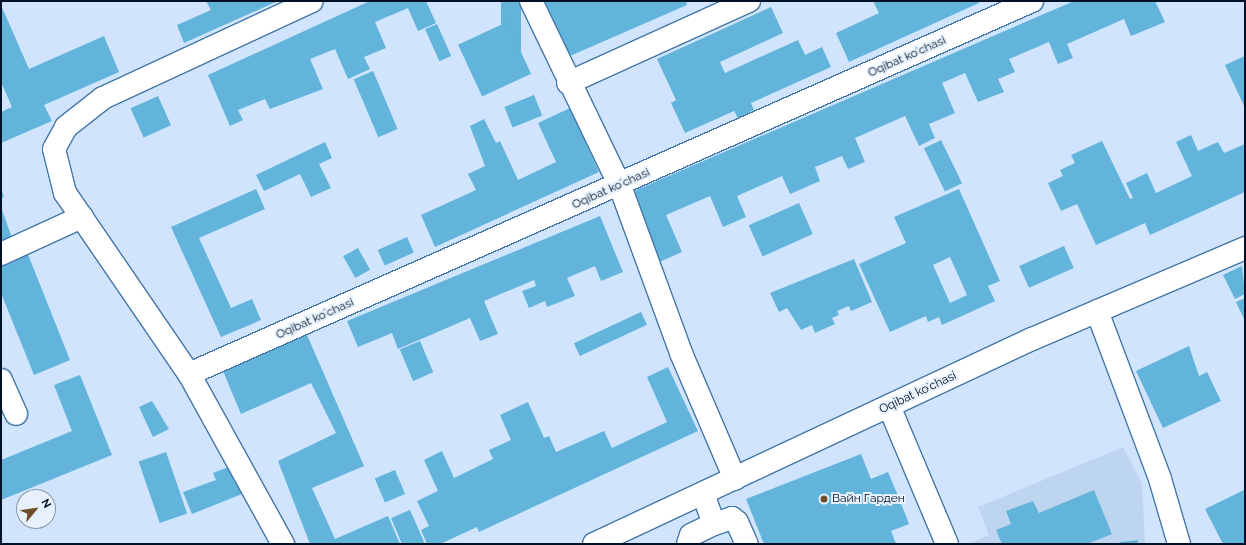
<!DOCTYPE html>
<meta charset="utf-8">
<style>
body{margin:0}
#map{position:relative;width:1246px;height:545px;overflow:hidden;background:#d0e5fd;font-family:Raleway,sans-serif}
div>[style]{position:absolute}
.built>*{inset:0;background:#bed5ef}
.building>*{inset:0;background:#62b4db;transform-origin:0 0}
.roads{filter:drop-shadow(1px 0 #4476aa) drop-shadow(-1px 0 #4476aa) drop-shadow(0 1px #4476aa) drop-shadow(0 -1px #4476aa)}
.minor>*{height:22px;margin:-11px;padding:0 11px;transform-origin:11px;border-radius:11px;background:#fff}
.dots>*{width:11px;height:11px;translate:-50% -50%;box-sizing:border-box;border:2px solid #e6f1fd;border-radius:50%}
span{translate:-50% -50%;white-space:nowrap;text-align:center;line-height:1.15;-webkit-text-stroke:4px #e6f1fd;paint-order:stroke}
.street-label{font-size:12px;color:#001125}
.poi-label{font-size:12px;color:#001125}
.left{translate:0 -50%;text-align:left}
.frame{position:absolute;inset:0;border:2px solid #001125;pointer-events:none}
.north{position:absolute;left:16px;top:489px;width:40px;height:40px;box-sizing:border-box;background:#e6f1fd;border:1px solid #8a97a7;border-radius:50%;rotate:61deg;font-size:11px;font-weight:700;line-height:16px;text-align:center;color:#001125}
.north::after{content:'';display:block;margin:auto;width:14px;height:18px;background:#6f4e25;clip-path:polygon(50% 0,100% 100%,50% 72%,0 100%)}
</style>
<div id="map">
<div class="built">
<div style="clip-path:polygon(1123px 447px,1142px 483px,1145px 544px,968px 544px,989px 535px,978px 507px)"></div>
</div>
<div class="building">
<div style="clip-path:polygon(206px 1px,278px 1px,184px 43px,177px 25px,211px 10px)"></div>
<div style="clip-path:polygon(370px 1px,426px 1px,436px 23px,418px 31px,408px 8px,375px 22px,386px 48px,364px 57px,370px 69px,348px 79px,335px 49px,310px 59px,323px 89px,270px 109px,265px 99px,238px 110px,243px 120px,230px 126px,208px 75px)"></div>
<div style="left:501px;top:1px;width:20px;height:77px"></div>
<div style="clip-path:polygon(542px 1px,686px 1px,687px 5px,563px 59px)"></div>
<div style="clip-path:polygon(873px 1px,978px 1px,979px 3px,849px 62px,836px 33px,879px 13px)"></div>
<div style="clip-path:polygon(1074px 1px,1155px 1px,1165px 22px,1131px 36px,1124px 19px,1067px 44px,1073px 58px,1058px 64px,1049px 42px,1009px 59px,1015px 72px,998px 79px,1004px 92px,978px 102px,965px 73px,942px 83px,955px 113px,929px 124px,935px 138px,919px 146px,905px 116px,855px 138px,865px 162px,848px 169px,842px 156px,815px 167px,820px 181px,790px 194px,782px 176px,737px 196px,746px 217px,723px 227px,710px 196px,666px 215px,682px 252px,657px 263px,627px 194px)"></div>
<div style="clip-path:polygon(1px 5px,29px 69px,104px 36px,119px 72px,44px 105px,52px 121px,1px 143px,1px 112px,12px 107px,1px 82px)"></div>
<div style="clip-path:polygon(771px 7px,783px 33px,720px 62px,725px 73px,798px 40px,805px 55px,822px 47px,831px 67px,751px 103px,754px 110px,738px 118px,734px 111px,685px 133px,671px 103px,676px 100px,657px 59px)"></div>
<div style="left:507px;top:22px;width:57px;height:54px;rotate:65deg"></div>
<div style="left:437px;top:24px;width:35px;height:13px;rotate:66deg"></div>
<div style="clip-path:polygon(1245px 56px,1245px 108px,1225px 65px)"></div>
<div style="left:373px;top:71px;width:63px;height:21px;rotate:67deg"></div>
<div style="left:534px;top:95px;width:22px;height:32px;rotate:68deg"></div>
<div style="left:158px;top:96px;width:32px;height:30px;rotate:66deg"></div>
<div style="clip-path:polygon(570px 108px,599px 172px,435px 247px,421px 215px,476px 190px,468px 174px,485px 166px,470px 126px,484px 119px,496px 143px,500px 141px,518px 180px,556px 162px,538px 123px)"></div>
<div style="clip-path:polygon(1191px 135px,1198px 151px,1218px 142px,1224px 153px,1245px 144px,1245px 192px,1150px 235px,1145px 223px,1096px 245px,1077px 204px,1061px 211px,1048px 183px,1063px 176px,1060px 170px,1075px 163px,1071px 155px,1102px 141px,1130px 199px,1133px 198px,1126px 183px,1147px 173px,1156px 193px,1192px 176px,1176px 142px)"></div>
<div style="left:941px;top:140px;width:48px;height:19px;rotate:64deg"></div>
<div style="clip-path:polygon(325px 142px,332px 158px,319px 164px,331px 188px,311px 197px,300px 174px,264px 191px,256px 175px)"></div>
<div style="clip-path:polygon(1px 189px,4px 197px,1px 198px)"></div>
<div style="clip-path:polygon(256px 189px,265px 209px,199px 238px,231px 308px,252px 299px,261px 320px,221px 337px,171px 227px)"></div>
<div style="clip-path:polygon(evenodd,959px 189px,1000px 281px,988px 286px,995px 301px,942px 325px,939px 317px,928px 322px,926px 316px,890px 332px,859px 264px,906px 243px,894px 217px,959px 189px,950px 257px,967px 295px,950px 303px,933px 265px,950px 257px)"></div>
<div style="left:799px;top:203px;width:34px;height:55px;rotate:66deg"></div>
<div style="clip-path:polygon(1px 207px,12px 238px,1px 241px)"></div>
<div style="clip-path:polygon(600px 216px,623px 272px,601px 281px,595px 266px,567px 278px,575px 296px,547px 307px,545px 301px,529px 308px,522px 291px,536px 286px,534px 280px,484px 301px,498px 334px,480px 341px,470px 318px,398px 349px,392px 333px,358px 347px,347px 321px)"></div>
<div style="left:407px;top:237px;width:17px;height:32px;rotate:66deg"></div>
<div style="left:1064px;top:246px;width:24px;height:49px;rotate:66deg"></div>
<div style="left:358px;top:248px;width:25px;height:17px;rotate:61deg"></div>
<div style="clip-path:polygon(27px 252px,70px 360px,34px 375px,1px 293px,1px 263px)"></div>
<div style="clip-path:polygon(854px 259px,872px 302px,851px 311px,849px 306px,837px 311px,839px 315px,832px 318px,835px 324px,815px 333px,812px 325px,801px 330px,787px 308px,779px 312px,770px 293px)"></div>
<div style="clip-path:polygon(1242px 266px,1245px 294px,1235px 299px,1223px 275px)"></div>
<div style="clip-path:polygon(1245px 298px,1245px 321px,1236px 302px)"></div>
<div style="left:641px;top:312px;width:14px;height:74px;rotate:65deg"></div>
<div style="clip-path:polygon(307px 335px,364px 466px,312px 488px,335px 539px,388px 516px,400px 544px,310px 544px,278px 461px,336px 433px,311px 383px,241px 414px,223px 371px)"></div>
<div style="left:420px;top:341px;width:34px;height:22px;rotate:67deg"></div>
<div style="clip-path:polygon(1189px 346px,1199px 376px,1207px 372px,1221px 401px,1163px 428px,1136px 371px)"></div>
<div style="clip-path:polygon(668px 367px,698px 431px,479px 532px,477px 527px,440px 544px,427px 544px,421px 530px,429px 526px,417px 501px,438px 491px,424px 460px,442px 451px,454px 478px,493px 459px,489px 450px,511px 440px,500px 415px,528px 402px,544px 438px,549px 436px,556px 452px,604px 431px,612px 448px,667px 422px,647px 377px)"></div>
<div style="clip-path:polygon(80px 375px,112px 455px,1px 500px,1px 460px,72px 431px,54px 385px)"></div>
<div style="clip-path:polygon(152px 401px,169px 429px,153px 437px,139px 407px)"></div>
<div style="left:166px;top:452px;width:65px;height:29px;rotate:71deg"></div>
<div style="clip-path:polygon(861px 454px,871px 479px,888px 472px,899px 498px,909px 524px,891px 531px,896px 544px,764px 544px,746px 499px)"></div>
<div style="clip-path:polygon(231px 466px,242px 494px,192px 514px,183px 492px,216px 480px,213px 473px)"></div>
<div style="left:395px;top:470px;width:26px;height:22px;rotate:67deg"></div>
<div style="clip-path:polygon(1094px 490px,1112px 534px,1087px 544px,1002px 544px,996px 530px,1011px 524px,1006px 511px,1033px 501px,1039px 513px)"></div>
<div style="clip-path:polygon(1244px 490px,1245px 544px,1223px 544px,1205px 509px)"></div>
<div style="clip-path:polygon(410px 510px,425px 544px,402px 544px,391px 518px)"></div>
<div style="clip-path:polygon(1138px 540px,1138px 544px,1120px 544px,1120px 542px)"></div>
</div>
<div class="roads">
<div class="minor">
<div style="left:531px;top:1px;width:205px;rotate:64.3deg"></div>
<div style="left:620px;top:186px;width:178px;rotate:69.9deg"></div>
<div style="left:681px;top:353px;width:137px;rotate:66.8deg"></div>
<div style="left:568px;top:83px;width:199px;rotate:-24.4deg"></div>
<div style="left:1px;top:254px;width:89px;rotate:-24.6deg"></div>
<div style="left:1097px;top:311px;width:179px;rotate:69.4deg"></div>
<div style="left:1160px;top:479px;width:68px;rotate:73.7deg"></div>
<div style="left:189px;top:374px;width:922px;rotate:-23.87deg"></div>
<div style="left:1px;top:380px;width:37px;rotate:66deg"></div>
<div style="left:889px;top:406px;width:150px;rotate:67.2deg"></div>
<div style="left:714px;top:524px;width:19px;rotate:-18deg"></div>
<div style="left:732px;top:518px;width:6px;rotate:39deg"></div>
<div style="left:737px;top:522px;width:24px;rotate:66deg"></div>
<div style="left:283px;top:544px;width:194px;rotate:-118.9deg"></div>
<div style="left:189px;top:374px;width:219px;rotate:-124.4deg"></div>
<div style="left:65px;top:193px;width:45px;rotate:-104deg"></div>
<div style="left:54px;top:149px;width:25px;rotate:-61deg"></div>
<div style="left:66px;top:127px;width:47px;rotate:-38.1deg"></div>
<div style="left:103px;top:98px;width:230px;rotate:-24.9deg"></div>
<div style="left:594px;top:544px;width:484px;rotate:-25.1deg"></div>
<div style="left:1032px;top:339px;width:232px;rotate:-23.1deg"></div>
<div style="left:688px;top:544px;width:9px;rotate:-72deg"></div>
<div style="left:691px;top:535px;width:25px;rotate:-26deg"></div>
<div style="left:714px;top:524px;width:32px;rotate:-110deg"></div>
</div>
</div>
<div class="dots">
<div style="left:824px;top:499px;background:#6f4e25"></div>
</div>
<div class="street-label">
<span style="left:907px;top:57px;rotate:-24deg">Oqibat koʻchasi</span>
<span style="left:611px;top:189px;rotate:-24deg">Oqibat koʻchasi</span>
<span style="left:315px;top:319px;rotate:-24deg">Oqibat koʻchasi</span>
<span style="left:918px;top:393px;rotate:-25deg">Oqibat koʻchasi</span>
</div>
<div class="poi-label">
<span class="left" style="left:832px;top:499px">Вайн Гарден</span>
</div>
<div class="frame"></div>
<div class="north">N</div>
</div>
